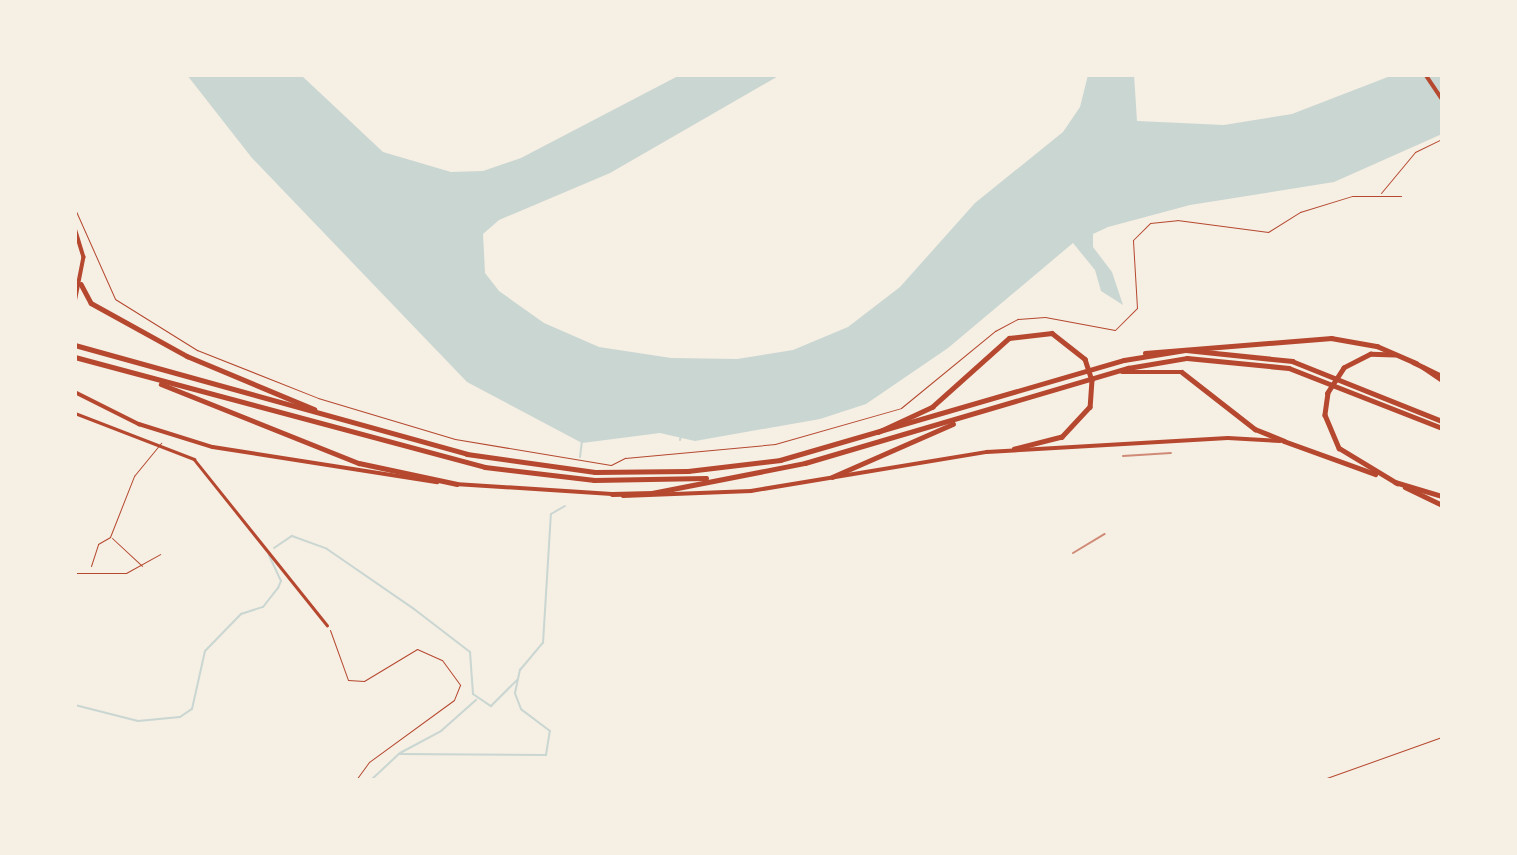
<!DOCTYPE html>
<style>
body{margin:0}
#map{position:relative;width:1517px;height:855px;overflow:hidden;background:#f6efe4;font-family:"Archivo Narrow",sans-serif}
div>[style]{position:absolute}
.water>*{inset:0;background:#c9d6d2}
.stream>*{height:2px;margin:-1px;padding:0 1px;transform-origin:1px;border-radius:1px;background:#c9d6d2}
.path>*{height:1px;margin:-0.5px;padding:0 0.5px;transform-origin:0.5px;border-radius:0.5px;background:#b5482f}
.service>*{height:1px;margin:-0.5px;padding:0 0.5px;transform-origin:0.5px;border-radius:0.5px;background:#b5482f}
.minor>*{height:2.5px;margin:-1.25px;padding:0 1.25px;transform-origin:1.25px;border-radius:1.25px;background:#b5482f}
.secondary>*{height:3.5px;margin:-1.75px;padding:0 1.75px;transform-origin:1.75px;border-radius:1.75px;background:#b5482f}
.primary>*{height:3.5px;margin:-1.75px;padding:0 1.75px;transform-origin:1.75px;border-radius:1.75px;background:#b5482f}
.trunk>*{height:4.5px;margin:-2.25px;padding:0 2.25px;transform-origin:2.25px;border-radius:2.25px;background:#b5482f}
.motorway>*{height:4.5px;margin:-2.25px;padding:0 2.25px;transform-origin:2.25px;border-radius:2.25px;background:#b5482f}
.rail>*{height:2px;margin:-1px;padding:0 1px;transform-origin:1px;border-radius:1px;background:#cf8b77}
span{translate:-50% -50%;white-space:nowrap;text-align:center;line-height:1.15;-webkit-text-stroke:7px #f6efe4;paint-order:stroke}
.frame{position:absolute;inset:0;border:77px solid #f6efe4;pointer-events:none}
</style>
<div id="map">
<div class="water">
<div style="clip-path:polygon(187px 75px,301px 75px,383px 152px,451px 172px,483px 171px,521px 158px,680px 75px,780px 75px,610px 173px,499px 220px,483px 234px,485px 273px,499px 291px,544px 323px,599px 347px,671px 358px,737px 359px,793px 350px,848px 327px,900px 287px,975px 203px,1063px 132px,1080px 107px,1088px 75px,1134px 75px,1137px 121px,1224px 125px,1292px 114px,1393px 75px,1442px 75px,1442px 134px,1334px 182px,1190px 205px,1108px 227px,1093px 234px,1093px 247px,1112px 272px,1123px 305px,1101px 291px,1095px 270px,1073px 243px,948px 348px,866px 404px,820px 419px,695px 441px,660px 433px,582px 443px,467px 382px,252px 158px)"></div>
</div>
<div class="stream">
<div style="left:680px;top:440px;width:4px;rotate:-76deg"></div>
<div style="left:580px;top:457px;width:16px;rotate:-83deg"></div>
<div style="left:274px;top:548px;width:22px;rotate:-34deg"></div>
<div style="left:292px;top:536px;width:37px;rotate:20deg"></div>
<div style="left:327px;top:549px;width:106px;rotate:34.6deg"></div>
<div style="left:414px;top:609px;width:71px;rotate:37.5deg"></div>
<div style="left:470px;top:652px;width:42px;rotate:85.9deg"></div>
<div style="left:473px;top:694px;width:22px;rotate:34deg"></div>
<div style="left:491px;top:706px;width:37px;rotate:-45deg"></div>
<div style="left:75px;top:705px;width:65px;rotate:14.3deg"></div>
<div style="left:138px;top:721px;width:42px;rotate:-5.4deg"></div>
<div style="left:180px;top:717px;width:14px;rotate:-34deg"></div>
<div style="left:192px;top:709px;width:59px;rotate:-77.4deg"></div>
<div style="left:205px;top:651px;width:52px;rotate:-45.8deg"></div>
<div style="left:241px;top:614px;width:23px;rotate:-18deg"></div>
<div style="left:263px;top:607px;width:24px;rotate:-52deg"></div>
<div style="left:278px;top:588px;width:8px;rotate:-67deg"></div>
<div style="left:281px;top:581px;width:29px;rotate:-115deg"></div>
<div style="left:400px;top:753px;width:47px;rotate:-28.2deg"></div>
<div style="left:441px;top:731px;width:47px;rotate:-41.5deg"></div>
<div style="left:371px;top:780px;width:38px;rotate:-43deg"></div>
<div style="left:399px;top:754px;width:147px;rotate:0.4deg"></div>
<div style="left:546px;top:755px;width:24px;rotate:-81deg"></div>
<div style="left:550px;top:731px;width:36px;rotate:-143deg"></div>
<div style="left:521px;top:709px;width:17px;rotate:-111deg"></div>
<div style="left:515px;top:693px;width:24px;rotate:-78deg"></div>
<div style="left:520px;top:670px;width:35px;rotate:-50deg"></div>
<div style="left:543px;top:643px;width:129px;rotate:-86.5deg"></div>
<div style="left:551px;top:514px;width:16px;rotate:-30deg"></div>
</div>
<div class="path">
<div style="left:1381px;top:193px;width:53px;rotate:-50.3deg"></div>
<div style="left:1415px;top:152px;width:30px;rotate:-26deg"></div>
<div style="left:75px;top:209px;width:98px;rotate:66deg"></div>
<div style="left:115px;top:299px;width:97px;rotate:31.9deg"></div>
<div style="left:197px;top:350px;width:130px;rotate:21.6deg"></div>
<div style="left:318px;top:398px;width:143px;rotate:16.7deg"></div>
<div style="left:455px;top:439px;width:158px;rotate:9.5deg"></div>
<div style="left:611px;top:465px;width:16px;rotate:-27deg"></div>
<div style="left:625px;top:458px;width:151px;rotate:-5.3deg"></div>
<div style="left:775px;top:444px;width:131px;rotate:-15.9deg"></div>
<div style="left:901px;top:408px;width:122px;rotate:-39.3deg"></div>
<div style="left:995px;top:331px;width:26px;rotate:-28deg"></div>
<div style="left:1018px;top:319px;width:27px;rotate:-4deg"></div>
<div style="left:1045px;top:317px;width:71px;rotate:10.5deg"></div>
<div style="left:1115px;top:330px;width:31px;rotate:-45deg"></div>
<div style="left:1137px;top:308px;width:68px;rotate:-93.4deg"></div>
<div style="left:1133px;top:240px;width:24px;rotate:-45deg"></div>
<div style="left:1150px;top:223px;width:27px;rotate:-6deg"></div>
<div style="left:1177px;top:220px;width:92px;rotate:7.5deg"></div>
<div style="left:1268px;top:232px;width:38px;rotate:-32deg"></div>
<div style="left:1300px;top:212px;width:54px;rotate:-17.1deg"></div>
<div style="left:1352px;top:196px;width:49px"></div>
<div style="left:330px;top:630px;width:53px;rotate:70.2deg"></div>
<div style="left:348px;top:680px;width:16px;rotate:4deg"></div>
<div style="left:364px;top:681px;width:62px;rotate:-31.1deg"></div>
<div style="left:417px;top:649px;width:27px;rotate:24deg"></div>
<div style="left:442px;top:660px;width:31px;rotate:54deg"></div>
<div style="left:460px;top:685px;width:16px;rotate:112deg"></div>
<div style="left:454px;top:700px;width:105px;rotate:143.9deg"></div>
<div style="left:369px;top:762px;width:22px;rotate:126deg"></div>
</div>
<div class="service">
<div style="left:110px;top:537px;width:66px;rotate:-68.5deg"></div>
<div style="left:134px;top:476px;width:43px;rotate:-50.7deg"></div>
<div style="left:112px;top:538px;width:41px;rotate:43deg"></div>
<div style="left:91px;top:566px;width:23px;rotate:-72deg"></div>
<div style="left:98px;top:544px;width:14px;rotate:-30deg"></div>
<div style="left:75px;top:573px;width:51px"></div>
<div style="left:126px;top:573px;width:39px;rotate:-29deg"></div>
<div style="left:1321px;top:780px;width:128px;rotate:-19.6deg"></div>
</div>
<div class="minor">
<div style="left:75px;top:413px;width:128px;rotate:21.1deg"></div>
<div style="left:194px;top:459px;width:213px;rotate:51.3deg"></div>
</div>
<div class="secondary">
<div style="left:75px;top:228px;width:30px;rotate:73deg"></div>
<div style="left:84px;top:257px;width:47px;rotate:101.1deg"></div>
<div style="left:75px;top:240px;width:44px;rotate:90deg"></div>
<div style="left:75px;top:392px;width:72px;rotate:26.6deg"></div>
<div style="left:139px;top:424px;width:77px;rotate:17.3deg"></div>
<div style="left:213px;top:447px;width:227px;rotate:8.9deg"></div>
<div style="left:455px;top:484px;width:157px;rotate:3.6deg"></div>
<div style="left:623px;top:496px;width:128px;rotate:-2.2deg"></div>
<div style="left:751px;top:491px;width:239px;rotate:-9.4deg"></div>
<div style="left:987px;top:452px;width:241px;rotate:-3.3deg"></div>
<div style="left:1228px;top:438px;width:52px;rotate:3.3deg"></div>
</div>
<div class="primary">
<div style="left:1426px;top:75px;width:29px;rotate:56deg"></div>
</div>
<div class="trunk">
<div style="left:1395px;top:355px;width:24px;rotate:-178deg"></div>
<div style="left:1371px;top:354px;width:30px;rotate:153deg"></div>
<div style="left:1344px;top:368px;width:30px;rotate:123deg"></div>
<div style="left:1328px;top:393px;width:22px;rotate:98deg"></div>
<div style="left:1325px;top:415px;width:36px;rotate:67deg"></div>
<div style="left:1339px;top:448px;width:68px;rotate:31.1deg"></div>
<div style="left:1413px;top:362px;width:32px;rotate:26deg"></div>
<div style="left:1284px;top:441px;width:97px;rotate:19.9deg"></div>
<div style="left:1405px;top:487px;width:41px;rotate:25.9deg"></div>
</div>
<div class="motorway">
<div style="left:81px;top:284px;width:21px;rotate:62deg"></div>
<div style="left:91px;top:303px;width:110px;rotate:28.9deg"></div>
<div style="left:187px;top:356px;width:138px;rotate:22.7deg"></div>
<div style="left:75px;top:345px;width:407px;rotate:15.5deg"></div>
<div style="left:467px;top:454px;width:129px;rotate:8deg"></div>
<div style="left:595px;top:472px;width:93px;rotate:-0.6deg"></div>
<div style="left:688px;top:471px;width:93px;rotate:-6.8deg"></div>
<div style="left:780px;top:460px;width:358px;rotate:-16.2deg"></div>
<div style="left:1124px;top:360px;width:63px;rotate:-9.2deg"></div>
<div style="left:1186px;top:350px;width:107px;rotate:5.9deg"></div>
<div style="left:1292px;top:361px;width:162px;rotate:21.8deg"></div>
<div style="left:1145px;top:353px;width:187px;rotate:-4.6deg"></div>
<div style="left:1331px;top:338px;width:47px;rotate:9.9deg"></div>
<div style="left:1377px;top:346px;width:43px;rotate:23.6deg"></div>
<div style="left:75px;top:357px;width:424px;rotate:15deg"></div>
<div style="left:485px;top:467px;width:110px;rotate:6.8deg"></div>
<div style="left:594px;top:480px;width:112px;rotate:-1deg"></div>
<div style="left:1423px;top:367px;width:23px;rotate:34deg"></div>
<div style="left:1122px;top:372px;width:60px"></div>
<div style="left:1182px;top:372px;width:93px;rotate:38deg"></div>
<div style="left:1255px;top:429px;width:31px;rotate:22deg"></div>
<div style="left:161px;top:384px;width:213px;rotate:21.8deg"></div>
<div style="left:359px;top:463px;width:100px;rotate:12.1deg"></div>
<div style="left:878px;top:432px;width:60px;rotate:-24.8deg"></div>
<div style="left:932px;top:407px;width:103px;rotate:-41.9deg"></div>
<div style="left:1009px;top:338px;width:43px;rotate:-6.6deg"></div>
<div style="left:1052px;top:333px;width:42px;rotate:38.2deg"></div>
<div style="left:1085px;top:359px;width:22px;rotate:72deg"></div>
<div style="left:1092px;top:380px;width:27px;rotate:94deg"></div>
<div style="left:1090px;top:407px;width:41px;rotate:133deg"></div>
<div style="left:1062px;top:437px;width:49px;rotate:165.7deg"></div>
<div style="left:832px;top:477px;width:132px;rotate:-23.7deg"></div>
<div style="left:1395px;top:482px;width:49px;rotate:16.6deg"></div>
<div style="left:612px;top:494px;width:40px;rotate:-1.4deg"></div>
<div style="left:652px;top:493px;width:156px;rotate:-11.1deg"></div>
<div style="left:805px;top:463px;width:337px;rotate:-16.4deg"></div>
<div style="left:1128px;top:368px;width:60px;rotate:-9.6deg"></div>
<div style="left:1187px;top:358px;width:102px;rotate:5.6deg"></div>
<div style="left:1289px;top:368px;width:164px;rotate:21.4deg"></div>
</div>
<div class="rail">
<div style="left:1123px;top:456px;width:48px;rotate:-3.6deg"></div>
<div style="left:1073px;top:553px;width:37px;rotate:-31deg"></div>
</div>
<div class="frame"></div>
</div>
